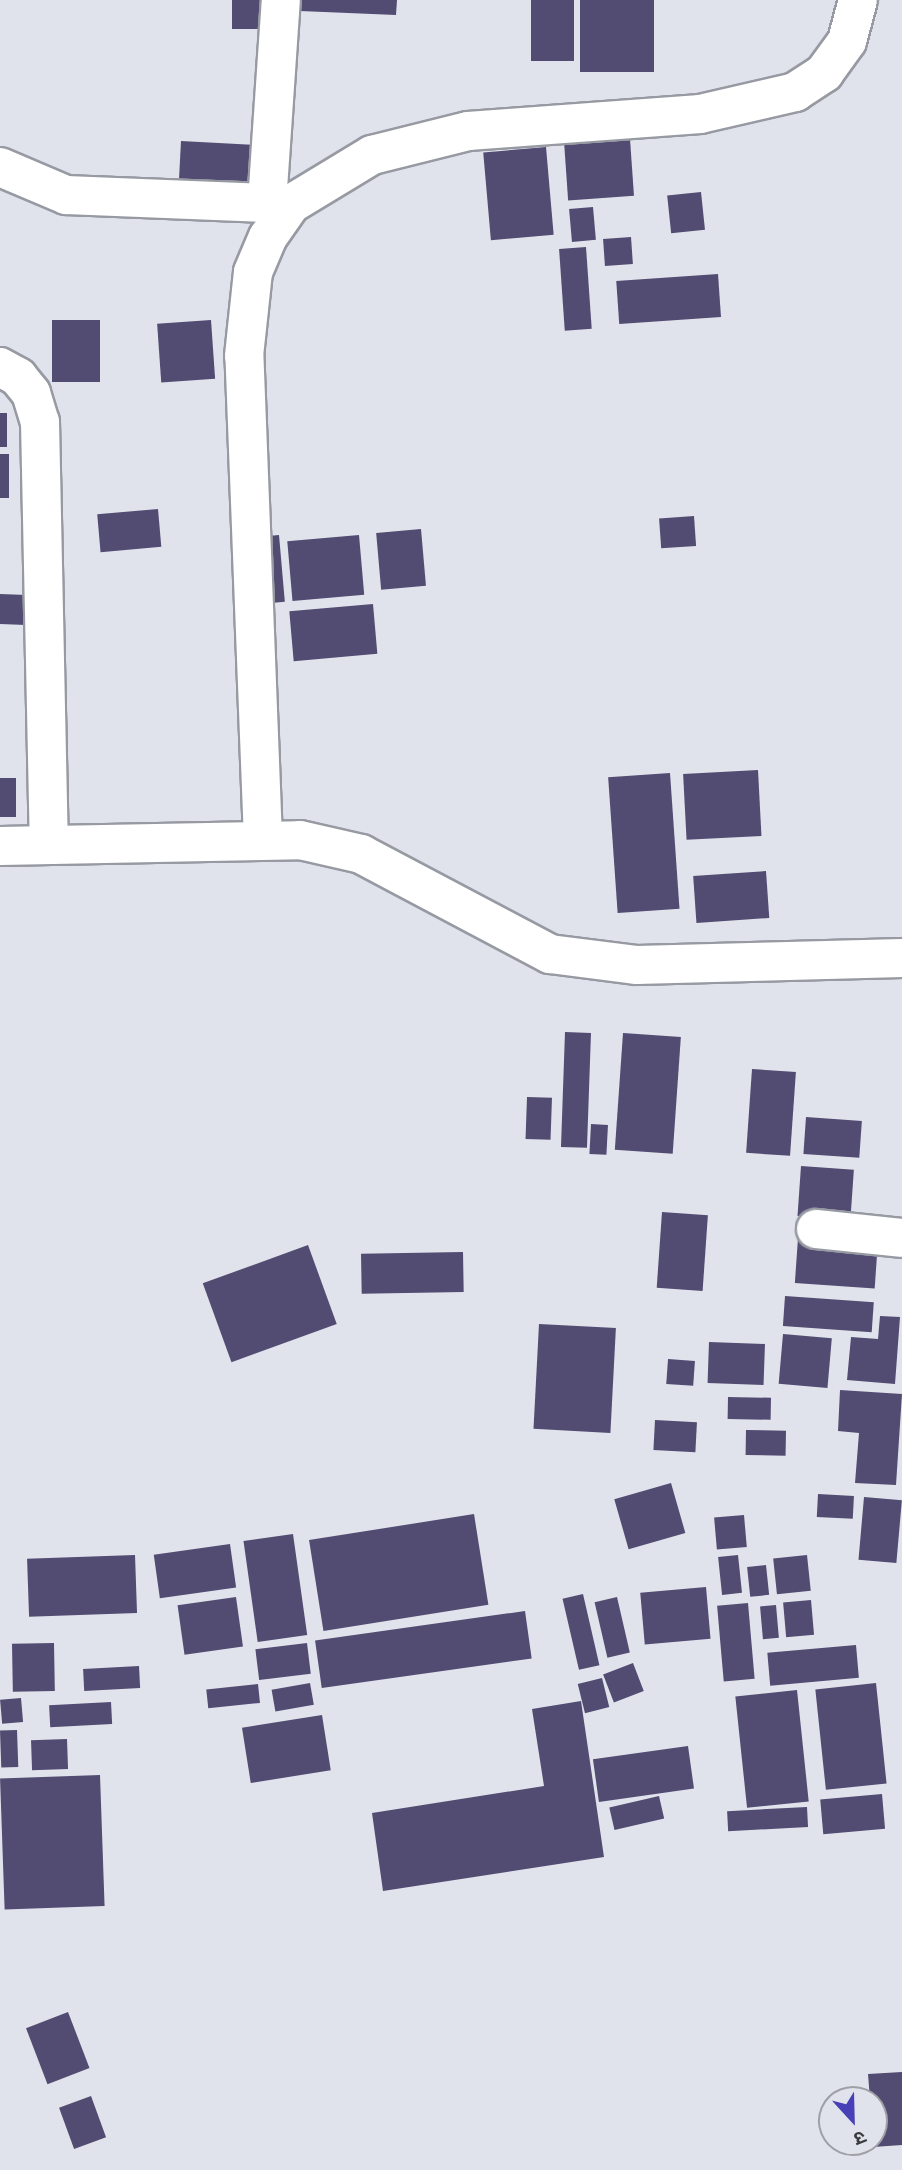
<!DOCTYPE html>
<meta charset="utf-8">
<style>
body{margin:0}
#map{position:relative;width:902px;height:2170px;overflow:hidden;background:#e0e3ec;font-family:"IBM Plex Sans","Noto Sans Devanagari",sans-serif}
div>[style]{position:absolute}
.building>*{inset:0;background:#524b72;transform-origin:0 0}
.roads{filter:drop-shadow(2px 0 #979aa2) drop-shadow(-2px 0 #979aa2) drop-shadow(0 2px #979aa2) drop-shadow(0 -2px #979aa2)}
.minor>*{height:38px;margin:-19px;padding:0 19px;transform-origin:19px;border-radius:19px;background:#fff}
span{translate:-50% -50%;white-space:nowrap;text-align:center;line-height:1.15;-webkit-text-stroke:7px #e0e3ec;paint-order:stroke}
.north{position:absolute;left:818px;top:2086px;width:70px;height:70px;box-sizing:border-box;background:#e0e3ec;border:2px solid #9ea0a6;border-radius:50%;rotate:158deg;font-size:19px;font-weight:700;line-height:28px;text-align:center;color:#3a3b3e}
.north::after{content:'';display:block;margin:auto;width:24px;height:32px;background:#4740b6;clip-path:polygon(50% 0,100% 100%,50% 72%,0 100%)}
</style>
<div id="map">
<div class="building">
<div style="left:232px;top:0;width:33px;height:29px"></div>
<div style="clip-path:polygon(300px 0,397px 0,396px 15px,300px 11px)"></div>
<div style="left:531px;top:0;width:43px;height:61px"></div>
<div style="left:580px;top:0;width:74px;height:72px"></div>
<div style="left:630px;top:139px;width:57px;height:66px;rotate:86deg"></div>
<div style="left:181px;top:141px;width:76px;height:51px;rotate:3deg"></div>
<div style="left:546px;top:147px;width:88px;height:63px;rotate:85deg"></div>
<div style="left:701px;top:192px;width:38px;height:34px;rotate:84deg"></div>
<div style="left:593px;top:207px;width:33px;height:24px;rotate:85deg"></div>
<div style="left:631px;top:237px;width:27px;height:28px;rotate:86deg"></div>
<div style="left:586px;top:247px;width:82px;height:27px;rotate:86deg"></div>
<div style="left:718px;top:274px;width:43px;height:102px;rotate:86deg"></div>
<div style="left:52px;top:320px;width:48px;height:62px"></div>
<div style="left:211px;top:320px;width:59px;height:54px;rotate:86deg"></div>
<div style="left:0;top:413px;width:7px;height:34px"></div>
<div style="left:0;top:454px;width:9px;height:44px"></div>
<div style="left:158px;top:509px;width:38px;height:61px;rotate:85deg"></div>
<div style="left:694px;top:516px;width:30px;height:35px;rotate:86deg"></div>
<div style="left:421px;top:529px;width:57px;height:45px;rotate:85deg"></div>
<div style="left:279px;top:535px;width:67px;height:22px;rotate:85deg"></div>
<div style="left:359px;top:535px;width:60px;height:72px;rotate:85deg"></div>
<div style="left:0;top:594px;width:27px;height:30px;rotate:2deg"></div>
<div style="left:373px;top:604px;width:50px;height:84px;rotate:85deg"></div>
<div style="left:758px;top:770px;width:66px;height:75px;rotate:87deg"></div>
<div style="left:670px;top:773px;width:136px;height:62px;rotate:86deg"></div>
<div style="left:0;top:778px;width:16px;height:39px"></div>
<div style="left:766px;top:871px;width:47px;height:73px;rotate:86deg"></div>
<div style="left:565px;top:1032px;width:26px;height:115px;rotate:2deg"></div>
<div style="left:623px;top:1033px;width:58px;height:117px;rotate:4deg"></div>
<div style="left:752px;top:1069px;width:44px;height:84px;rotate:4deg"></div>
<div style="left:527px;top:1097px;width:25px;height:42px;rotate:2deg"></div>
<div style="left:806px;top:1117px;width:56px;height:37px;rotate:4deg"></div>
<div style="left:591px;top:1124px;width:17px;height:30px;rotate:3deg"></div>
<div style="left:801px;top:1166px;width:53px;height:50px;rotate:4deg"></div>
<div style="left:662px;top:1212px;width:46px;height:76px;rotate:4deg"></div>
<div style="left:798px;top:1238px;width:80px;height:45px;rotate:4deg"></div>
<div style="left:308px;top:1245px;width:84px;height:112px;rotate:70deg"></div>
<div style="left:463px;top:1252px;width:40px;height:102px;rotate:89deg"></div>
<div style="left:785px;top:1296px;width:89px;height:30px;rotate:4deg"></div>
<div style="clip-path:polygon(880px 1316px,900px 1317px,895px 1384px,847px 1380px,851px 1337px,878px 1339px)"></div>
<div style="left:539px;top:1324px;width:77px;height:105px;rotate:3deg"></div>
<div style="left:783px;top:1334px;width:49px;height:50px;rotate:5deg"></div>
<div style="left:709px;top:1342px;width:56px;height:41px;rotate:2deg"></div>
<div style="left:668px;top:1359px;width:27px;height:25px;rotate:4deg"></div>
<div style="clip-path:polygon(840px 1390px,902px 1394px,896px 1485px,855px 1483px,859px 1433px,838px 1431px)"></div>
<div style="left:728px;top:1397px;width:43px;height:22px;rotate:1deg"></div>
<div style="left:655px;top:1420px;width:42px;height:30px;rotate:3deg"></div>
<div style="left:746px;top:1430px;width:40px;height:25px;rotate:1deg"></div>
<div style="left:671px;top:1483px;width:52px;height:59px;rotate:74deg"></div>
<div style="left:818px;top:1494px;width:36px;height:23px;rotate:3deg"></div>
<div style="left:864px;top:1497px;width:38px;height:63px;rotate:5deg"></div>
<div style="left:474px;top:1514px;width:92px;height:167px;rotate:81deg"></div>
<div style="left:744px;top:1515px;width:32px;height:30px;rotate:85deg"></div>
<div style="left:293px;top:1534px;width:102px;height:50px;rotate:82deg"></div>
<div style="left:230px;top:1544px;width:44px;height:77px;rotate:82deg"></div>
<div style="left:135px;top:1555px;width:58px;height:108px;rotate:88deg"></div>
<div style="left:738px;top:1555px;width:38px;height:20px;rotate:84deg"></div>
<div style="left:807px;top:1555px;width:36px;height:34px;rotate:84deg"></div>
<div style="left:766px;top:1565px;width:30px;height:19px;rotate:84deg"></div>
<div style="left:706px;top:1587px;width:52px;height:66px;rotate:85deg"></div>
<div style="left:583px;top:1594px;width:73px;height:21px;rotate:77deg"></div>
<div style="left:236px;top:1597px;width:50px;height:59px;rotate:82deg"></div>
<div style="left:617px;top:1597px;width:57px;height:23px;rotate:77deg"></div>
<div style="left:811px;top:1600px;width:35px;height:28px;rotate:85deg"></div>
<div style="left:748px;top:1603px;width:76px;height:31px;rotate:85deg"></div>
<div style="left:776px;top:1605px;width:33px;height:16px;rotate:85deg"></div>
<div style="left:525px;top:1611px;width:48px;height:212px;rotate:82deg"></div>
<div style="left:54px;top:1643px;width:48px;height:42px;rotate:89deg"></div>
<div style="left:307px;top:1643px;width:31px;height:52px;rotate:83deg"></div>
<div style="left:856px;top:1645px;width:33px;height:89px;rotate:85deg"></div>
<div style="left:633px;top:1663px;width:30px;height:32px;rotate:69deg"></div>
<div style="left:139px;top:1666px;width:22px;height:56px;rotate:87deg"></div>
<div style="left:602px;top:1678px;width:30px;height:25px;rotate:76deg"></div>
<div style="left:310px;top:1683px;width:22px;height:39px;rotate:80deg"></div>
<div style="left:876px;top:1683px;width:101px;height:61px;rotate:84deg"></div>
<div style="left:258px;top:1684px;width:19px;height:52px;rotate:84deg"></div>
<div style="left:797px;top:1690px;width:112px;height:62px;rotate:84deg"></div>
<div style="left:21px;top:1698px;width:24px;height:21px;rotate:85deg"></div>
<div style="clip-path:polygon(581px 1701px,604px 1857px,383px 1891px,372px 1813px,544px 1786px,532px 1709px)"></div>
<div style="left:111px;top:1702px;width:22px;height:62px;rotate:87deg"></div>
<div style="left:322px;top:1715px;width:56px;height:81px;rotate:81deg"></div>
<div style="left:17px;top:1730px;width:37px;height:17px;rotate:88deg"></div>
<div style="left:67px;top:1739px;width:30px;height:36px;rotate:88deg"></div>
<div style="left:688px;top:1746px;width:43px;height:96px;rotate:82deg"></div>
<div style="left:100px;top:1775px;width:131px;height:100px;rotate:88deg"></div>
<div style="left:882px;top:1794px;width:35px;height:62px;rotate:85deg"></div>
<div style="left:659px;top:1796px;width:23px;height:51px;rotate:77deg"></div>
<div style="left:807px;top:1807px;width:20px;height:80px;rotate:87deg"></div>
<div style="left:68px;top:2012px;width:60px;height:45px;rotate:69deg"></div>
<div style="clip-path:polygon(902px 2072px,902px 2145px,873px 2147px,874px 2100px,870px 2100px,868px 2074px)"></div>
<div style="left:91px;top:2096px;width:44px;height:34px;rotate:70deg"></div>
</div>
<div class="roads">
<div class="minor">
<div style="left:0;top:167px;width:72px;rotate:23deg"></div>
<div style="left:66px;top:195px;width:225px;rotate:2.3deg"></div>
<div style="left:267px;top:203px;width:203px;rotate:-86.1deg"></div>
<div style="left:0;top:367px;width:21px;rotate:29deg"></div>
<div style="left:18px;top:377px;width:21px;rotate:51deg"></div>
<div style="left:31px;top:393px;width:30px;rotate:73deg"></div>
<div style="left:40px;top:422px;width:422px;rotate:88.8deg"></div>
<div style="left:263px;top:840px;width:484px;rotate:-92.2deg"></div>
<div style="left:244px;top:356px;width:84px;rotate:-83.9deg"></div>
<div style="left:253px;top:272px;width:38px;rotate:-67deg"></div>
<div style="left:268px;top:237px;width:40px;rotate:-55.1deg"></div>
<div style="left:291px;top:204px;width:95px;rotate:-31.2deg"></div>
<div style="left:372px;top:155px;width:99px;rotate:-14deg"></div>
<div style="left:468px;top:131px;width:233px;rotate:-4.2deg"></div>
<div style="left:700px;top:114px;width:98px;rotate:-13deg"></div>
<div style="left:795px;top:92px;width:35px;rotate:-33deg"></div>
<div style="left:824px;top:73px;width:39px;rotate:-54deg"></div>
<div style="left:847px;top:41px;width:42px;rotate:-75deg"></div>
<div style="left:0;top:846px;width:300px;rotate:-1.1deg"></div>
<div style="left:300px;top:840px;width:63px;rotate:12.9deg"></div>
<div style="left:361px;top:854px;width:214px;rotate:27.9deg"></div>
<div style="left:550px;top:954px;width:88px;rotate:7.2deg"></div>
<div style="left:637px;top:965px;width:265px;rotate:-1.5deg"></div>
<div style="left:816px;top:1229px;width:86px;rotate:6deg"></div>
</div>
</div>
<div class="north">उ</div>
</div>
